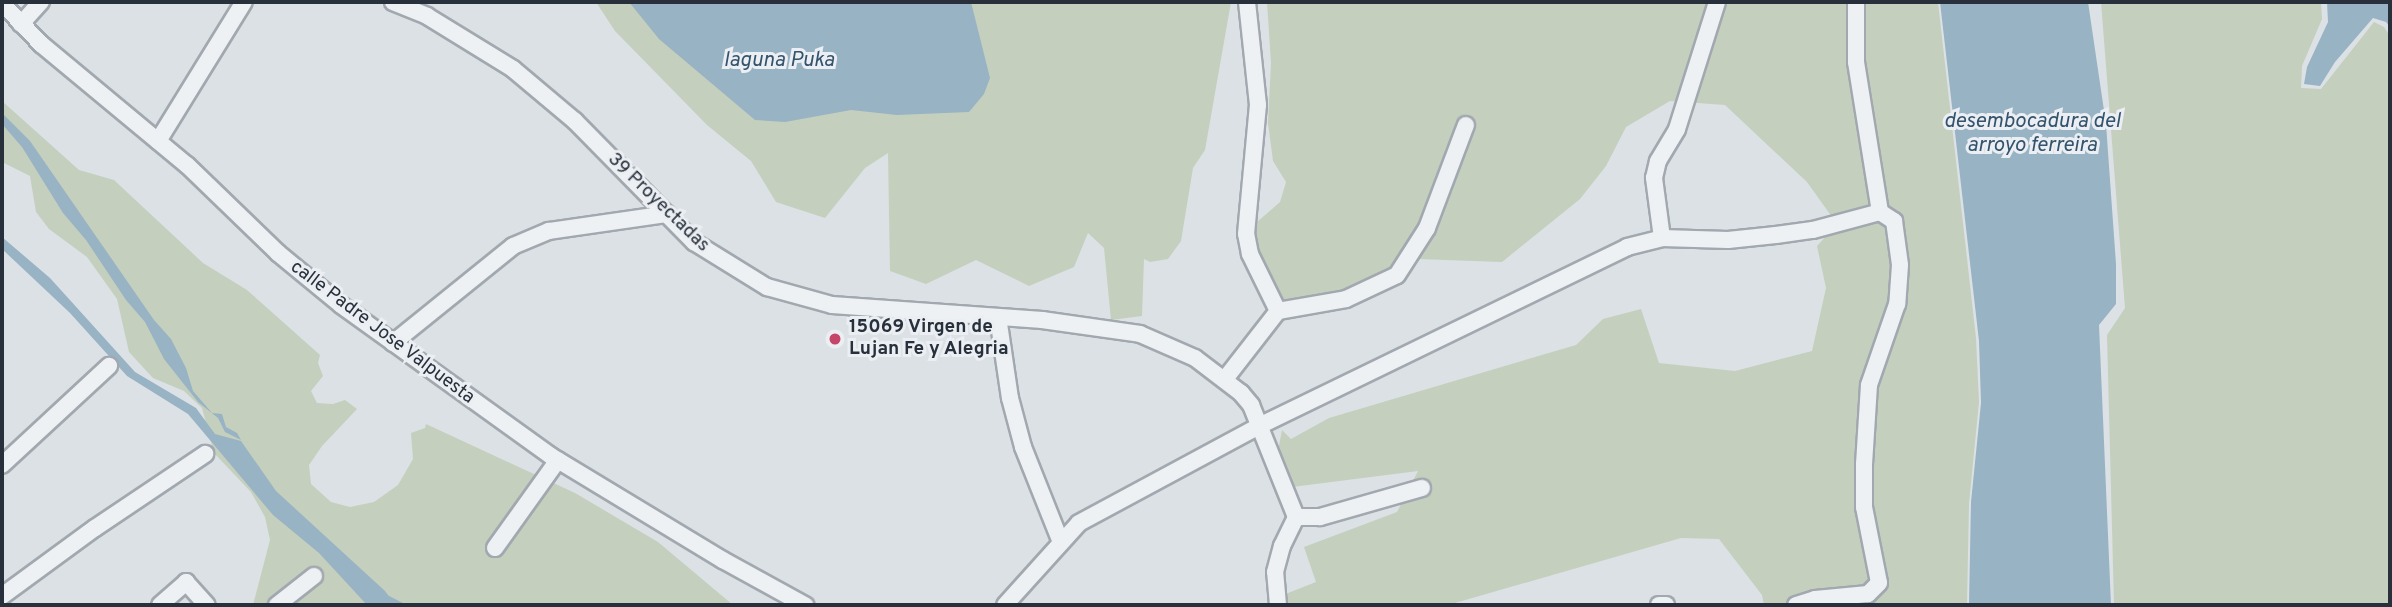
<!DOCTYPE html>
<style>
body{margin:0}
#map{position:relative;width:2392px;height:607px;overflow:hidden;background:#dce1e5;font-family:Overpass,sans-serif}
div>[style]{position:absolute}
.green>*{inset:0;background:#c4cfbe}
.water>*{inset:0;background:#98b3c4}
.stream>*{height:3.5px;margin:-1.75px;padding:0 1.75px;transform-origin:1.75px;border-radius:1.75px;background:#98b3c4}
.roads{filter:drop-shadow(2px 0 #a2a8af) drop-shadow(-2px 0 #a2a8af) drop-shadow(0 2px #a2a8af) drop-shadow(0 -2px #a2a8af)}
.minor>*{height:16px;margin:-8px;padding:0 8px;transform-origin:8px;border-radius:8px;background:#eef1f4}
.dots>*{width:19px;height:19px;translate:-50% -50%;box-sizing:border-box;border:4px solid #ebeff3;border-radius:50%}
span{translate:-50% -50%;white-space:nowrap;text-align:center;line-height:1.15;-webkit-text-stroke:6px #ebeff3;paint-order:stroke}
.street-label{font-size:19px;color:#27303b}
.poi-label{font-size:19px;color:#27303b;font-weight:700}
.left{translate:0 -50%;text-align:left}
.water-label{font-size:21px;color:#34536c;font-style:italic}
.frame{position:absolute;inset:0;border:4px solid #27303b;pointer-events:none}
</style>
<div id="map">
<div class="green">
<div style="clip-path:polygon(596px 2px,1231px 2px,1205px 150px,1193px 168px,1181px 241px,1168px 259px,1150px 262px,1144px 259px,1142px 316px,1111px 320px,1104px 248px,1088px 233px,1074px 267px,1029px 286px,976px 260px,926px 284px,890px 271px,888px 153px,865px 168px,825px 218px,776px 202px,751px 161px,707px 125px,615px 31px)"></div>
<div style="clip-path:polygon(1267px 2px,1938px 2px,1976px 338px,1979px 402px,1969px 504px,1967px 605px,1764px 605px,1762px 595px,1719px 539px,1681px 538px,1448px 605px,1278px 605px,1283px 595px,1316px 582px,1304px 547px,1397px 512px,1418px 471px,1292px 487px,1277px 456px,1282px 430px,1291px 439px,1329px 418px,1576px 345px,1603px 319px,1641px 309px,1659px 363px,1735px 371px,1812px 351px,1826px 288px,1817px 246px,1837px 224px,1807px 182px,1725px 105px,1670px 101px,1626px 127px,1606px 166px,1580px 199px,1502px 262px,1418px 259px,1377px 275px,1326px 304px,1273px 305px,1252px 281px,1241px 236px,1280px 202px,1286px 182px,1273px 161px,1268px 123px,1271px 63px)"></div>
<div style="clip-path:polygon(2101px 2px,2321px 2px,2322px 19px,2302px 66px,2301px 88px,2321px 89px,2374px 22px,2384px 27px,2390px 36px,2390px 605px,2114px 605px,2107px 335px,2125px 308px)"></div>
<div style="clip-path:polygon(2px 101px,79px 170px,114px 180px,203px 263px,247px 290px,320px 355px,318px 363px,323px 376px,311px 391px,317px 403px,333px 404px,345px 400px,357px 409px,322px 446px,309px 465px,311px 484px,331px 502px,350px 507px,374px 502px,398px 485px,413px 459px,411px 433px,425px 428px,426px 424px,575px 493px,658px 542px,733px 605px,253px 605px,270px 540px,265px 517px,251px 492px,214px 453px,202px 408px,184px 391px,153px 378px,129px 352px,117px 299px,87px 257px,49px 229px,36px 212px,30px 176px,2px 162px)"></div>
</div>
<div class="water">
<div style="clip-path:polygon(629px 2px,971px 2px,990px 78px,984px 94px,969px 112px,897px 115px,851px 110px,785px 122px,755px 120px,659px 39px)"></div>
<div style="clip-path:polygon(1940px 2px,2088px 2px,2106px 124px,2116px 264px,2116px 304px,2099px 325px,2111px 605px,1969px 605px,1971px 502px,1981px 403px,1979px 341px)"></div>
<div style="clip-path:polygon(2327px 2px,2390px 2px,2390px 27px,2386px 22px,2373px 18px,2335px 62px,2320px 86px,2304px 84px,2307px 67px,2328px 22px)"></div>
<div style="clip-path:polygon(2px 113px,30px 141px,154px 320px,171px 339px,186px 368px,193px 391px,212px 413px,222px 414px,226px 427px,237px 433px,241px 440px,225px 432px,218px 418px,198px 402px,164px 359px,145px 322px,126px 300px,86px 240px,63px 213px,22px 147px,2px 124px)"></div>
<div style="clip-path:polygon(2px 237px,50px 278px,135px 372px,196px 408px,215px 434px,241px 441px,276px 491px,385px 591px,395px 605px,367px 605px,319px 553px,273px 515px,188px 414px,127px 376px,70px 313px,2px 249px)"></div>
</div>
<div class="stream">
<div style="left:387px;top:597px;width:18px;rotate:27deg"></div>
</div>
<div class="roads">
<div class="minor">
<div style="left:393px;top:2px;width:37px;rotate:22deg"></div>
<div style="left:427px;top:16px;width:101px;rotate:31.6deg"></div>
<div style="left:513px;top:69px;width:81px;rotate:40deg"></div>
<div style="left:575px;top:121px;width:170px;rotate:45.5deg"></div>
<div style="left:694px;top:242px;width:86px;rotate:31.7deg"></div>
<div style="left:767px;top:287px;width:67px;rotate:15.5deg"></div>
<div style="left:832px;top:305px;width:211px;rotate:4.1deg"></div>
<div style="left:1042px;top:320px;width:99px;rotate:8.1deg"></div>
<div style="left:1140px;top:334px;width:60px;rotate:23.6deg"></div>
<div style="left:1195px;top:358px;width:58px;rotate:37.3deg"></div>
<div style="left:1241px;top:393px;width:16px;rotate:50deg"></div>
<div style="left:1251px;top:405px;width:121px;rotate:68.1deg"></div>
<div style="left:1296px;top:517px;width:24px"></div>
<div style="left:1320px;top:517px;width:106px;rotate:-15.9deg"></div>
<div style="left:1856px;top:2px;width:60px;rotate:90deg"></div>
<div style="left:1856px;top:62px;width:152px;rotate:80.9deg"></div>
<div style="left:2px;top:3px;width:57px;rotate:46.4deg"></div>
<div style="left:41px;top:44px;width:190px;rotate:39.7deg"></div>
<div style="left:187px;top:165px;width:127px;rotate:44deg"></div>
<div style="left:278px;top:253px;width:82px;rotate:39.5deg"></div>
<div style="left:341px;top:305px;width:259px;rotate:35.7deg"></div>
<div style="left:551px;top:456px;width:201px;rotate:31.2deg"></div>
<div style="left:723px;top:560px;width:94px;rotate:28.8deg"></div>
<div style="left:21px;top:24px;width:30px;rotate:-48deg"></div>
<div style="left:158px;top:141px;width:163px;rotate:-58.3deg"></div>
<div style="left:1662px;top:238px;width:61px;rotate:-97.6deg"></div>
<div style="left:1654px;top:178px;width:17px;rotate:-77deg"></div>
<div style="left:1658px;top:161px;width:37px;rotate:-59deg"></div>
<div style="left:1677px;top:129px;width:133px;rotate:-72.5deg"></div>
<div style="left:1278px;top:311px;width:69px;rotate:-10deg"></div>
<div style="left:1346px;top:299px;width:56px;rotate:-25.2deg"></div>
<div style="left:1397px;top:275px;width:56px;rotate:-57.4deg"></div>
<div style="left:1427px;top:228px;width:110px;rotate:-69.3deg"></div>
<div style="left:998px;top:317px;width:82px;rotate:81.6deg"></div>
<div style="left:1010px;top:398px;width:51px;rotate:75.1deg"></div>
<div style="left:1023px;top:447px;width:100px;rotate:68.3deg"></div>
<div style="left:393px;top:343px;width:154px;rotate:-38.9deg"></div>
<div style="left:513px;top:246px;width:39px;rotate:-23deg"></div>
<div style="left:549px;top:231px;width:119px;rotate:-8.2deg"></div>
<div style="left:1225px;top:379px;width:86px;rotate:-52.1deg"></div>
<div style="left:1278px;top:311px;width:64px;rotate:-116.2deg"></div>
<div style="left:1250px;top:254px;width:20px;rotate:-101deg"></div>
<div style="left:1246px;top:234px;width:130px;rotate:-84.7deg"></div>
<div style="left:1258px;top:105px;width:104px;rotate:-96.1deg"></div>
<div style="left:2px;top:465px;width:146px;rotate:-42.8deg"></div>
<div style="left:495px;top:548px;width:108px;rotate:-54.4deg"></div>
<div style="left:2px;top:596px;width:115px;rotate:-36.2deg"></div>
<div style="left:95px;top:528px;width:133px;rotate:-33.9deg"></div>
<div style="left:160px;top:605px;width:35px;rotate:-41deg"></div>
<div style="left:186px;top:582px;width:31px;rotate:48deg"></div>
<div style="left:277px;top:605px;width:47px;rotate:-38.1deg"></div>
<div style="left:1005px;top:605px;width:110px;rotate:-47.9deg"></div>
<div style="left:1079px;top:523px;width:204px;rotate:-28.3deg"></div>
<div style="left:1259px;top:426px;width:409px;rotate:-25.9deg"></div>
<div style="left:1627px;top:247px;width:36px;rotate:-14deg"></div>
<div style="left:1662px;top:238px;width:66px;rotate:1.7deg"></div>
<div style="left:1728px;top:240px;width:48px;rotate:-5.9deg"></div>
<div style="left:1776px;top:235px;width:37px;rotate:-8deg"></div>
<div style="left:1813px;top:230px;width:69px;rotate:-15deg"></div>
<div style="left:1880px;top:212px;width:17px;rotate:33deg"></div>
<div style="left:1894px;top:221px;width:44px;rotate:82.2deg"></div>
<div style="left:1900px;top:265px;width:39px;rotate:94deg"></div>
<div style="left:1897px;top:304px;width:86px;rotate:109.1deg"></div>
<div style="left:1869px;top:385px;width:79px;rotate:93.6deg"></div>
<div style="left:1864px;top:464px;width:43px;rotate:90deg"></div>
<div style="left:1864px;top:507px;width:77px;rotate:78.8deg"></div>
<div style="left:1879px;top:583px;width:16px;rotate:135deg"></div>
<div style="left:1868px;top:594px;width:53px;rotate:174.6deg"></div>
<div style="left:1815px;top:599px;width:20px;rotate:162deg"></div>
<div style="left:1278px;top:605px;width:33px;rotate:-95deg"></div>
<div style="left:1275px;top:572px;width:27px;rotate:-75deg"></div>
<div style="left:1282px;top:546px;width:32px;rotate:-64deg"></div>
<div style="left:1659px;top:605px;width:7px"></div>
</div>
</div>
<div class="dots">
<div style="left:835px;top:339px;background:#c54668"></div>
</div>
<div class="street-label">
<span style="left:658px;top:203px;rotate:44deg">39 Proyectadas</span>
<span style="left:382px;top:333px;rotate:37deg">calle Padre Jose Valpuesta</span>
</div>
<div class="poi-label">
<span class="left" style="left:849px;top:339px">15069 Virgen de<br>Lujan Fe y Alegria</span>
</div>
<div class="water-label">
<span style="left:779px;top:61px">laguna Puka</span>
<span style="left:2032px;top:134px">desembocadura del<br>arroyo ferreira</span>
</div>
<div class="frame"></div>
</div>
